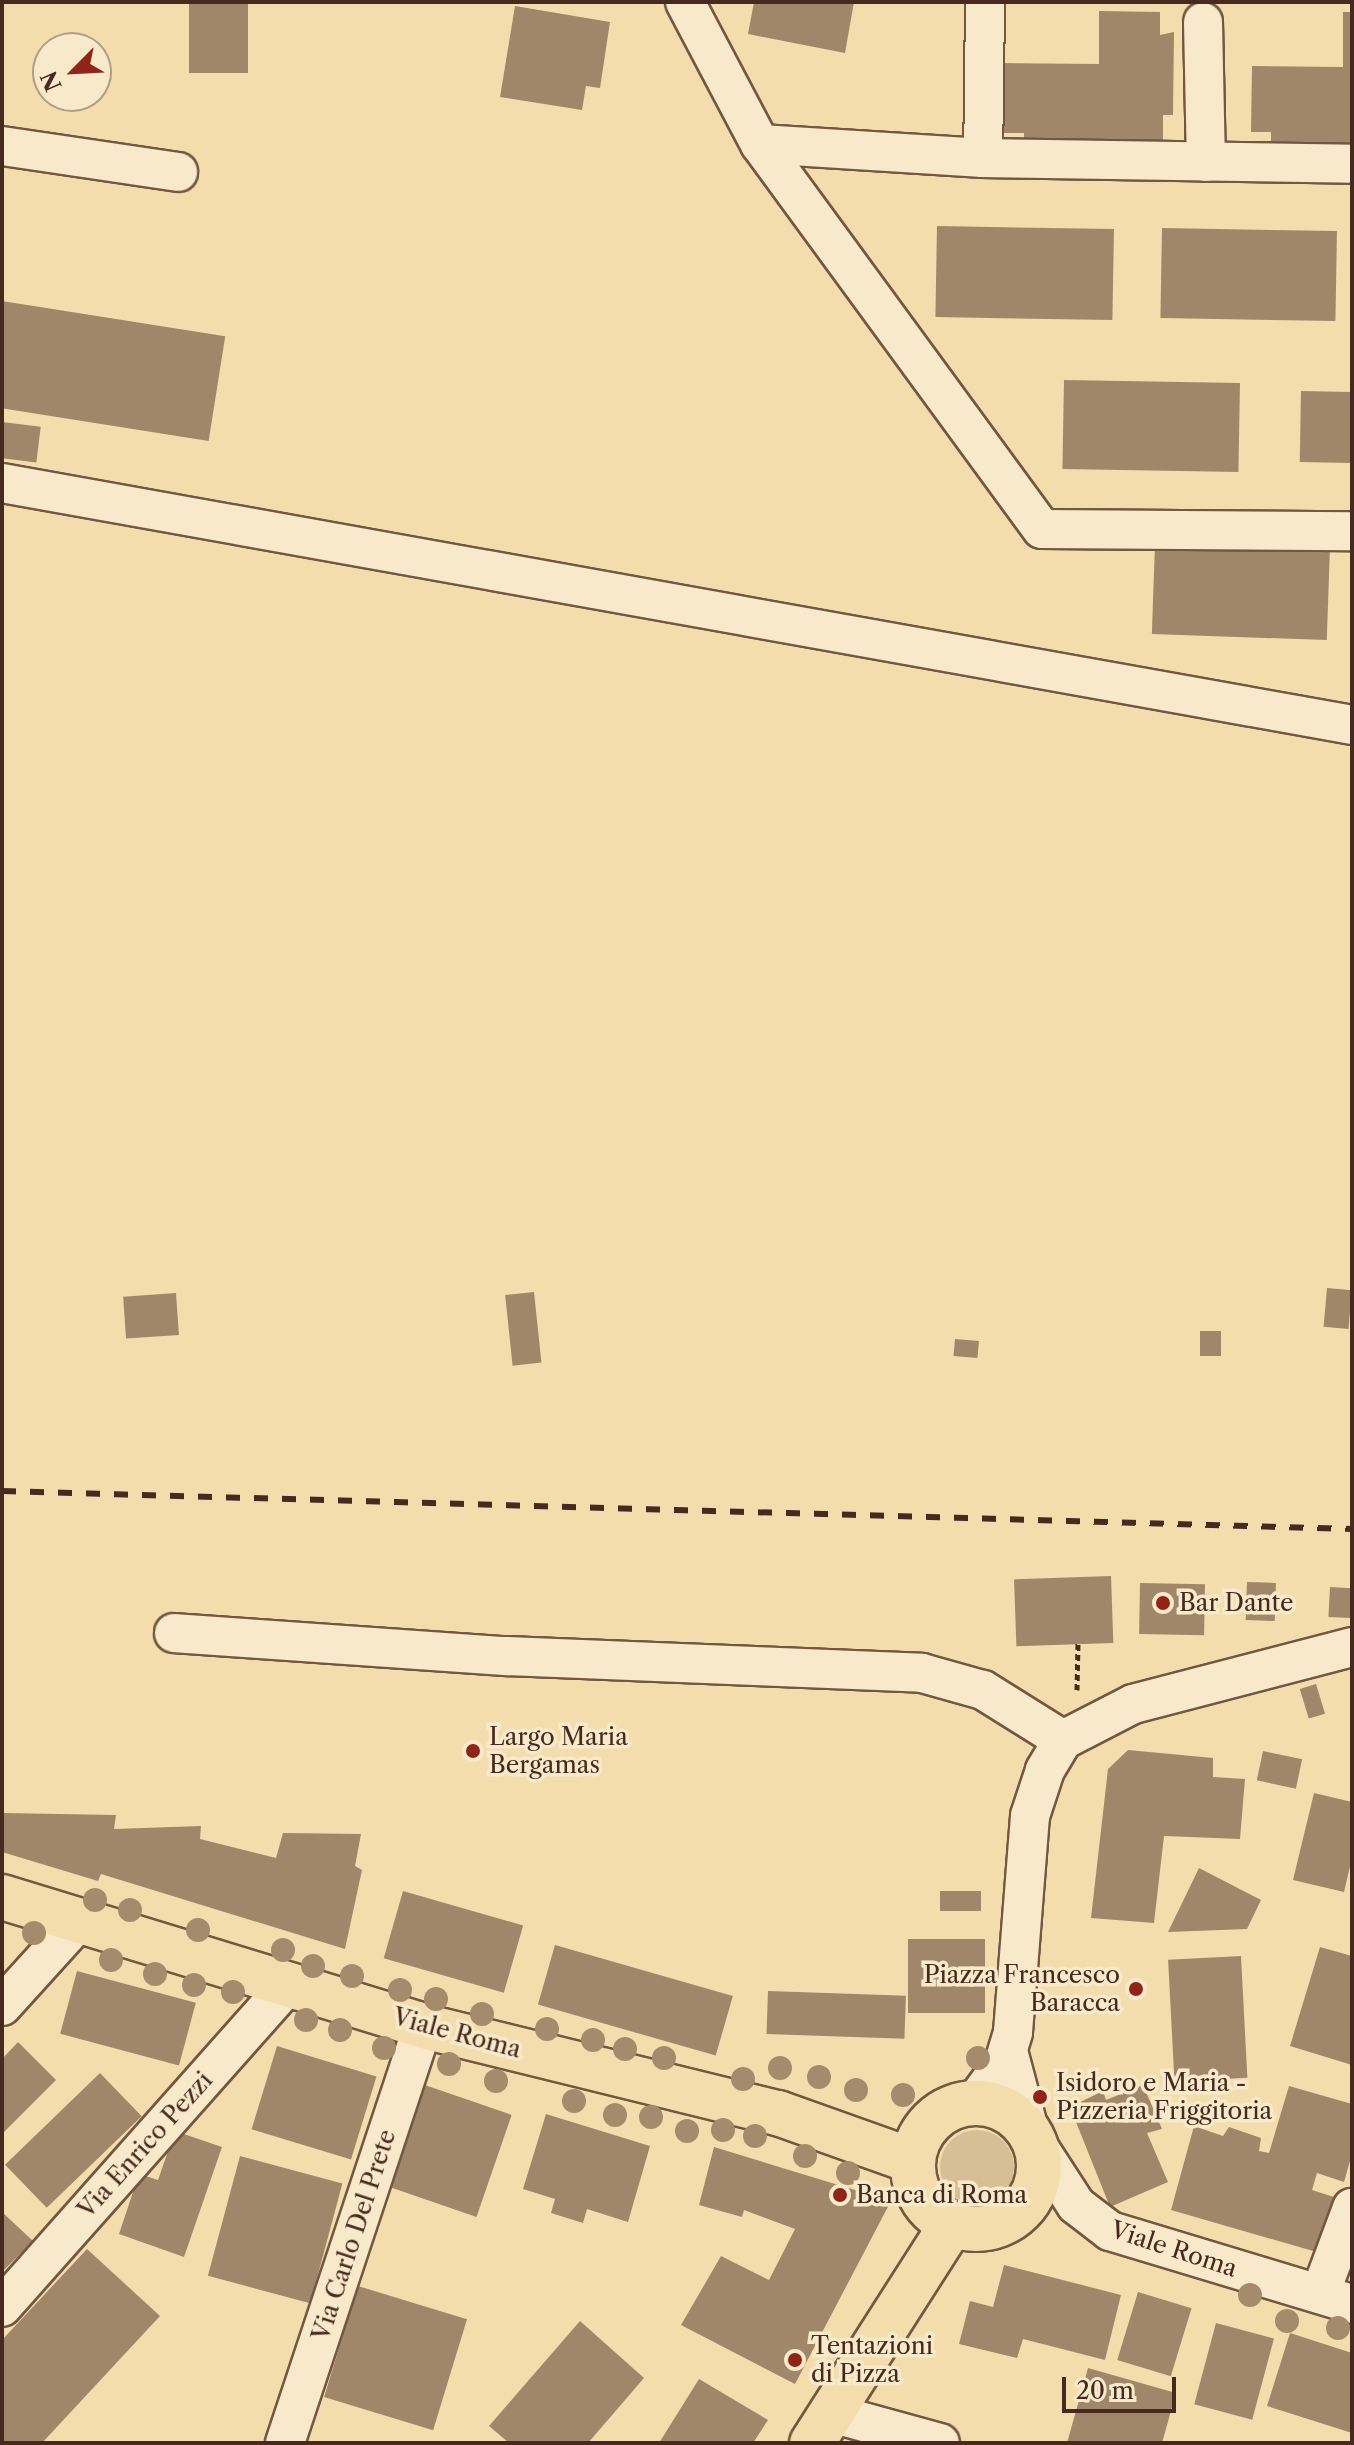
<!DOCTYPE html>
<style>
body{margin:0}
#map{position:relative;width:1354px;height:2445px;overflow:hidden;background:#f3ddad;font-family:"Libre Caslon Text",serif}
div>[style]{position:absolute}
.green>*{inset:0;background:#d6bf95}
.round{border-radius:50%}
.building>*{inset:0;background:#a08769;transform-origin:0 0}
.path>*{height:5px;margin-top:-2.5px;transform-origin:0;background:repeating-linear-gradient(90deg,#472a1f 0 6px,transparent 0 10px)}
.roads{filter:drop-shadow(2px 0 #725742) drop-shadow(-2px 0 #725742) drop-shadow(0 2px #725742) drop-shadow(0 -2px #725742)}
.minor>*{height:38px;margin:-19px;padding:0 19px;transform-origin:19px;border-radius:19px;background:#f7e9ca}
.major>*{height:44px;margin:-22px;padding:0 22px;transform-origin:22px;border-radius:22px;background:#f3ddad}
.major>.ring{margin:-22px;padding:0;box-sizing:content-box;background:none;border:44px solid #f3ddad;border-radius:50%}
.rail>*{height:6px;margin-top:-3px;transform-origin:0;background:repeating-linear-gradient(90deg,#472a1f 0 14px,transparent 0 28px)}
.trees>*{width:24px;height:24px;margin:-12px;border-radius:50%;background:#a48b6c}
.dots>*{width:22px;height:22px;translate:-50% -50%;box-sizing:border-box;border:4px solid #f7e9ca;border-radius:50%}
span{translate:-50% -50%;white-space:nowrap;text-align:center;line-height:1.15;-webkit-text-stroke:7px #f7e9ca;paint-order:stroke}
.poi-label{font-size:24px;color:#472a1f}
.left{translate:0 -50%;text-align:left}
.right{translate:-100% -50%;text-align:right}
.street-label{font-size:24px;color:#472a1f}
.frame{position:absolute;inset:0;border:4px solid #472a1f;pointer-events:none}
.north{position:absolute;left:32px;top:32px;width:80px;height:80px;box-sizing:border-box;background:#f7e9ca;border:2px solid #b19d86;border-radius:50%;rotate:246deg;font-size:22px;font-weight:700;line-height:32px;text-align:center;color:#472a1f}
.north::after{content:'';display:block;margin:auto;width:28px;height:36px;background:#8f2418;clip-path:polygon(50% 0,100% 100%,50% 72%,0 100%)}
.scale{position:absolute;left:1062px;top:2377px;width:114px;height:36px;box-sizing:border-box;border:4px solid #472a1f;border-top:0;padding-left:10px;font-size:24px;line-height:28px;white-space:nowrap;color:#472a1f;-webkit-text-stroke:6px #f7e9ca;paint-order:stroke}
</style>
<div id="map">
<div class="green">
<div class="round" style="left:940px;top:2130px;width:74px;height:74px"></div>
</div>
<div class="building">
<div style="left:189px;top:2px;width:59px;height:71px"></div>
<div style="clip-path:polygon(754px 2px,854px 2px,845px 53px,748px 34px)"></div>
<div style="clip-path:polygon(515px 6px,610px 22px,600px 88px,586px 86px,582px 110px,500px 97px)"></div>
<div style="clip-path:polygon(1099px 11px,1160px 12px,1160px 35px,1174px 32px,1173px 115px,1163px 115px,1163px 144px,1024px 143px,1024px 133px,1003px 133px,1003px 63px,1099px 64px)"></div>
<div style="clip-path:polygon(1343px 12px,1352px 12px,1352px 144px,1271px 143px,1271px 132px,1251px 132px,1252px 66px,1343px 67px)"></div>
<div style="left:937px;top:226px;width:177px;height:91px;rotate:1deg"></div>
<div style="left:1162px;top:228px;width:175px;height:90px;rotate:1deg"></div>
<div style="left:2px;top:301px;width:226px;height:106px;rotate:9deg"></div>
<div style="left:1064px;top:380px;width:176px;height:89px;rotate:1deg"></div>
<div style="left:1301px;top:391px;width:51px;height:71px;rotate:1deg"></div>
<div style="left:2px;top:422px;width:39px;height:36px;rotate:7deg"></div>
<div style="left:1155px;top:544px;width:175px;height:90px;rotate:2deg"></div>
<div style="left:1327px;top:1288px;width:25px;height:39px;rotate:5deg"></div>
<div style="left:534px;top:1292px;width:71px;height:29px;rotate:84deg"></div>
<div style="left:176px;top:1293px;width:42px;height:53px;rotate:86deg"></div>
<div style="left:1200px;top:1331px;width:21px;height:25px"></div>
<div style="left:955px;top:1339px;width:24px;height:17px;rotate:5deg"></div>
<div style="left:1111px;top:1576px;width:67px;height:97px;rotate:88deg"></div>
<div style="left:1247px;top:1582px;width:29px;height:38px;rotate:2deg"></div>
<div style="left:1140px;top:1583px;width:65px;height:51px;rotate:1deg"></div>
<div style="left:1330px;top:1587px;width:22px;height:30px;rotate:3deg"></div>
<div style="left:1316px;top:1684px;width:31px;height:17px;rotate:73deg"></div>
<div style="clip-path:polygon(1128px 1750px,1213px 1758px,1213px 1777px,1245px 1779px,1240px 1839px,1164px 1836px,1154px 1923px,1091px 1918px,1108px 1769px)"></div>
<div style="left:1263px;top:1751px;width:40px;height:30px;rotate:12deg"></div>
<div style="clip-path:polygon(1314px 1793px,1352px 1802px,1352px 1858px,1344px 1892px,1293px 1880px)"></div>
<div style="clip-path:polygon(2px 1813px,116px 1815px,114px 1829px,201px 1826px,200px 1839px,276px 1858px,283px 1833px,361px 1834px,355px 1866px,362px 1870px,345px 1949px,101px 1874px,98px 1881px,2px 1852px)"></div>
<div style="clip-path:polygon(1199px 1868px,1261px 1900px,1247px 1929px,1168px 1932px)"></div>
<div style="left:403px;top:1891px;width:125px;height:70px;rotate:16deg"></div>
<div style="left:940px;top:1891px;width:41px;height:20px"></div>
<div style="left:908px;top:1939px;width:77px;height:74px"></div>
<div style="left:555px;top:1945px;width:185px;height:62px;rotate:16deg"></div>
<div style="clip-path:polygon(1320px 1947px,1352px 1956px,1352px 2065px,1290px 2046px)"></div>
<div style="left:1241px;top:1956px;width:122px;height:73px;rotate:87deg"></div>
<div style="left:77px;top:1971px;width:123px;height:65px;rotate:15deg"></div>
<div style="left:768px;top:1991px;width:138px;height:43px;rotate:2deg"></div>
<div style="clip-path:polygon(18px 2042px,56px 2080px,2px 2134px,2px 2059px)"></div>
<div style="left:277px;top:2046px;width:104px;height:87px;rotate:17deg"></div>
<div style="left:100px;top:2073px;width:60px;height:132px;rotate:46deg"></div>
<div style="left:419px;top:2083px;width:98px;height:108px;rotate:19deg"></div>
<div style="clip-path:polygon(1143px 2085px,1162px 2129px,1147px 2133px,1168px 2182px,1110px 2207px,1070px 2107px,1103px 2091px,1106px 2100px)"></div>
<div style="clip-path:polygon(1289px 2086px,1352px 2104px,1352px 2154px,1344px 2182px,1317px 2173px,1312px 2190px,1337px 2198px,1320px 2253px,1171px 2210px,1194px 2126px,1223px 2136px,1229px 2127px,1261px 2138px,1259px 2151px,1269px 2153px)"></div>
<div style="clip-path:polygon(546px 2114px,650px 2146px,628px 2222px,587px 2209px,583px 2223px,551px 2213px,555px 2199px,523px 2189px)"></div>
<div style="clip-path:polygon(175px 2131px,222px 2147px,184px 2257px,119px 2234px,139px 2174px,158px 2180px)"></div>
<div style="clip-path:polygon(714px 2147px,891px 2201px,795px 2384px,681px 2325px,721px 2256px,769px 2280px,795px 2229px,744px 2210px,742px 2217px,699px 2205px)"></div>
<div style="left:240px;top:2156px;width:106px;height:124px;rotate:15deg"></div>
<div style="clip-path:polygon(2px 2212px,33px 2241px,2px 2272px)"></div>
<div style="clip-path:polygon(87px 2249px,160px 2316px,42px 2443px,2px 2443px,2px 2340px)"></div>
<div style="clip-path:polygon(1004px 2265px,1121px 2295px,1105px 2360px,1023px 2339px,1017px 2358px,959px 2344px,970px 2301px,993px 2307px)"></div>
<div style="left:358px;top:2286px;width:114px;height:116px;rotate:17deg"></div>
<div style="left:1138px;top:2292px;width:56px;height:71px;rotate:17deg"></div>
<div style="clip-path:polygon(580px 2321px,644px 2378px,588px 2443px,509px 2443px,489px 2426px)"></div>
<div style="left:1216px;top:2323px;width:60px;height:84px;rotate:15deg"></div>
<div style="clip-path:polygon(1290px 2333px,1352px 2353px,1352px 2433px,1267px 2406px)"></div>
<div style="clip-path:polygon(1088px 2368px,1176px 2393px,1162px 2443px,1067px 2443px)"></div>
<div style="clip-path:polygon(699px 2379px,768px 2420px,753px 2443px,659px 2443px)"></div>
</div>
<div class="path">
<div style="left:1077px;top:1690px;width:47px;rotate:-88.8deg"></div>
</div>
<div class="roads">
<div class="minor">
<div style="left:685px;top:2px;width:161px;rotate:62.2deg"></div>
<div style="left:985px;top:2px;width:156px;rotate:90.7deg"></div>
<div style="left:983px;top:158px;width:223px;rotate:-176.4deg"></div>
<div style="left:760px;top:144px;width:477px;rotate:53.8deg"></div>
<div style="left:1042px;top:529px;width:310px;rotate:0.4deg"></div>
<div style="left:1203px;top:22px;width:140px;rotate:88.8deg"></div>
<div style="left:2px;top:146px;width:178px;rotate:8.4deg"></div>
<div style="left:983px;top:158px;width:369px;rotate:0.9deg"></div>
<div style="left:2px;top:483px;width:1372px;rotate:10.16deg"></div>
<div style="left:174px;top:1633px;width:334px;rotate:4deg"></div>
<div style="left:507px;top:1656px;width:415px;rotate:2.3deg"></div>
<div style="left:922px;top:1673px;width:63px;rotate:15.6deg"></div>
<div style="left:983px;top:1690px;width:94px;rotate:32deg"></div>
<div style="left:2px;top:2006px;width:118px;rotate:-47.8deg"></div>
<div style="left:1008px;top:2051px;width:82px;rotate:75.1deg"></div>
<div style="left:975px;top:2102px;width:49px;rotate:-54.1deg"></div>
<div style="left:1004px;top:2062px;width:31px;rotate:-73deg"></div>
<div style="left:1013px;top:2032px;width:217px;rotate:-85.5deg"></div>
<div style="left:1030px;top:1816px;width:48px;rotate:-71.9deg"></div>
<div style="left:1045px;top:1770px;width:35px;rotate:-59deg"></div>
<div style="left:1063px;top:1740px;width:79px;rotate:-27.2deg"></div>
<div style="left:1133px;top:1704px;width:226px;rotate:-14.6deg"></div>
<div style="left:1034px;top:2140px;width:77px;rotate:57.1deg"></div>
<div style="left:1076px;top:2205px;width:43px;rotate:37.4deg"></div>
<div style="left:1110px;top:2231px;width:253px;rotate:16.8deg"></div>
<div style="left:1320px;top:2294px;width:92px;rotate:-69.6deg"></div>
<div style="left:2px;top:2307px;width:432px;rotate:-48.4deg"></div>
<div style="left:831px;top:2413px;width:113px;rotate:15.4deg"></div>
<div style="left:285px;top:2443px;width:439px;rotate:-71.7deg"></div>
</div>
<div class="major">
<div style="left:2px;top:1897px;width:440px;rotate:17deg"></div>
<div style="left:423px;top:2026px;width:366px;rotate:13.8deg"></div>
<div style="left:778px;top:2113px;width:143px;rotate:19.6deg"></div>
<div class="ring" style="left:913px;top:2103px;width:82px;height:82px"></div>
<div style="left:812px;top:2443px;width:260px;rotate:-57.4deg"></div>
</div>
</div>
<div class="rail">
<div style="left:2px;top:1491px;width:1351px;rotate:1.61deg"></div>
</div>
<div class="trees">
<div style="left:95px;top:1900px"></div>
<div style="left:130px;top:1910px"></div>
<div style="left:198px;top:1930px"></div>
<div style="left:34px;top:1933px"></div>
<div style="left:283px;top:1950px"></div>
<div style="left:111px;top:1960px"></div>
<div style="left:313px;top:1966px"></div>
<div style="left:155px;top:1974px"></div>
<div style="left:352px;top:1976px"></div>
<div style="left:194px;top:1985px"></div>
<div style="left:400px;top:1990px"></div>
<div style="left:233px;top:1992px"></div>
<div style="left:436px;top:1999px"></div>
<div style="left:482px;top:2014px"></div>
<div style="left:306px;top:2020px"></div>
<div style="left:547px;top:2029px"></div>
<div style="left:340px;top:2030px"></div>
<div style="left:593px;top:2040px"></div>
<div style="left:384px;top:2048px"></div>
<div style="left:625px;top:2049px"></div>
<div style="left:664px;top:2058px"></div>
<div style="left:978px;top:2058px"></div>
<div style="left:449px;top:2064px"></div>
<div style="left:780px;top:2068px"></div>
<div style="left:819px;top:2077px"></div>
<div style="left:743px;top:2079px"></div>
<div style="left:496px;top:2081px"></div>
<div style="left:856px;top:2090px"></div>
<div style="left:903px;top:2095px"></div>
<div style="left:574px;top:2101px"></div>
<div style="left:615px;top:2115px"></div>
<div style="left:651px;top:2117px"></div>
<div style="left:723px;top:2130px"></div>
<div style="left:687px;top:2131px"></div>
<div style="left:755px;top:2136px"></div>
<div style="left:805px;top:2156px"></div>
<div style="left:848px;top:2173px"></div>
<div style="left:1250px;top:2295px"></div>
<div style="left:1287px;top:2321px"></div>
<div style="left:1338px;top:2328px"></div>
</div>
<div class="dots">
<div style="left:1163px;top:1603px;background:#8f2418"></div>
<div style="left:473px;top:1751px;background:#8f2418"></div>
<div style="left:1136px;top:1989px;background:#8f2418"></div>
<div style="left:1040px;top:2097px;background:#8f2418"></div>
<div style="left:840px;top:2195px;background:#8f2418"></div>
<div style="left:795px;top:2360px;background:#8f2418"></div>
</div>
<div class="poi-label">
<span class="left" style="left:1179px;top:1603px">Bar Dante</span>
<span class="left" style="left:489px;top:1751px">Largo Maria<br>Bergamas</span>
<span class="right" style="left:1120px;top:1989px">Piazza Francesco<br>Baracca</span>
<span class="left" style="left:1056px;top:2097px">Isidoro e Maria -<br>Pizzeria Friggitoria</span>
<span class="left" style="left:856px;top:2195px">Banca di Roma</span>
<span class="left" style="left:811px;top:2360px">Tentazioni<br>di Pizza</span>
</div>
<div class="street-label">
<span style="left:457px;top:2033px;rotate:15deg">Viale Roma</span>
<span style="left:145px;top:2145px;rotate:-48deg">Via Enrico Pezzi</span>
<span style="left:354px;top:2235px;rotate:-72deg">Via Carlo Del Prete</span>
<span style="left:1174px;top:2249px;rotate:18deg">Viale Roma</span>
</div>
<div class="frame"></div>
<div class="north">N</div>
<div class="scale">20 m</div>
</div>
